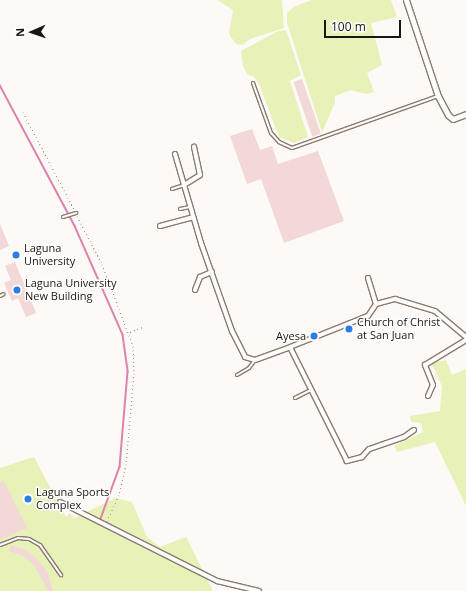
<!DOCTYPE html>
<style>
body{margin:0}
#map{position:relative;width:466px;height:591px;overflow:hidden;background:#fdf9f6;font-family:"Open Sans",sans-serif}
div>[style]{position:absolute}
.green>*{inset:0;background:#e7f1b8}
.stream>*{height:1.5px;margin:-0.75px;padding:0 0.75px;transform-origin:0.75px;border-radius:0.75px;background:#dd84ae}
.building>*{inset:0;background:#f2d8d6;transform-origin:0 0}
.path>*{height:1px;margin-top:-0.5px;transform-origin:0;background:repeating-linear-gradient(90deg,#948e8a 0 1px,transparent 0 4px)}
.roads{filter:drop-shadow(1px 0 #8d7a6e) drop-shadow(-1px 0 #8d7a6e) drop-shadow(0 1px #8d7a6e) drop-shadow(0 -1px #8d7a6e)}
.service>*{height:2px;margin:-1px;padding:0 1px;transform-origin:1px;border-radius:1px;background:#fff}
.minor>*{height:4px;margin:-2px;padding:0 2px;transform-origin:2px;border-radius:2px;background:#fff}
.tertiary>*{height:5px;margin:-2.5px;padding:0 2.5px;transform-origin:2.5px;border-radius:2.5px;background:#fff}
.dots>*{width:11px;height:11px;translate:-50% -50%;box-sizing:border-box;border:2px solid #fff;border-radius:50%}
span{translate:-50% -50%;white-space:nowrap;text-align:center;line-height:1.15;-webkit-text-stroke:3px #fff;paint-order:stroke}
.poi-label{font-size:11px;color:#1d1511}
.left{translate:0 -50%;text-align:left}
.right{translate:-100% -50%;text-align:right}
.north{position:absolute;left:12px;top:12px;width:40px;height:40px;-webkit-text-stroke:3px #fff;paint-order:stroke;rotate:268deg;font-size:11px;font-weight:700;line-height:16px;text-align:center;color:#1d1511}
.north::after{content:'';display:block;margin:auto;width:14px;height:18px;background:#1d1511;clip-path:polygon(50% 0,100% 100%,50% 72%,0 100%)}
.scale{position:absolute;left:324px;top:20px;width:77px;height:18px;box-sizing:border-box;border:2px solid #1d1511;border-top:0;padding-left:5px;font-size:12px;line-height:14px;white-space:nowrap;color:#1d1511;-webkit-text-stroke:3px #fff;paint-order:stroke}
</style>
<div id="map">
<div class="green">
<div style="clip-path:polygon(217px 0,282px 0,284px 28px,250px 39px,242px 45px,236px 44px,229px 34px,233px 10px)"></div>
<div style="clip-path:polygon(311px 0,391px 0,397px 17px,371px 23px,382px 65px,367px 73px,374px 92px,366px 94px,351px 90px,335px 96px,335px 103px,322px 132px,287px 23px,287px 13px,294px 7px)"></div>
<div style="clip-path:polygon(286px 30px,301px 75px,290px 81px,308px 137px,294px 143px,279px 137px,259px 84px,254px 77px,247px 74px,243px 66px,241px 51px,278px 31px)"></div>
<div style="clip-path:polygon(446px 360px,452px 375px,466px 369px,466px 506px,435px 442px,397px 452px,394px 446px,423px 432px,421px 423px,411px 422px,410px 416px,440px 411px,442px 386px,431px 363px)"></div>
<div style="clip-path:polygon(34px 457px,66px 517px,69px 513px,75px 518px,115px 498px,132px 502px,147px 537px,160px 547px,186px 537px,213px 591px,0 591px,0 468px)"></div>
</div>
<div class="stream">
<div style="left:0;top:85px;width:160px;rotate:62deg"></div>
<div style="left:75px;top:226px;width:119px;rotate:66.2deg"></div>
<div style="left:123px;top:335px;width:37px;rotate:82deg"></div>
<div style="left:128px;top:372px;width:95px;rotate:94.8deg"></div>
<div style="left:120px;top:467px;width:55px;rotate:110.1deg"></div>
</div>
<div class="building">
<div style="left:302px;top:79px;width:58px;height:9px;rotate:71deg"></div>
<div style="clip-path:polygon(252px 129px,260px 150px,272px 146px,278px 164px,318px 151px,344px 221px,284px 243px,261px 179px,247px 184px,230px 136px)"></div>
<div style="clip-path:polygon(0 224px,9px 246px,0 250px)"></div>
<div style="clip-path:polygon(15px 262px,36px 313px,26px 317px,18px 298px,12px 301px,4px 283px,11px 280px,5px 266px)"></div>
<div style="clip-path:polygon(4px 481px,27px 528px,0 540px,0 483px)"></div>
<div style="clip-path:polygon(10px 545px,24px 549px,36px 558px,47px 571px,53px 591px,48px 591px,34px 565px,23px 556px,9px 551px)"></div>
</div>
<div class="path">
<div style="left:23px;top:112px;width:110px;rotate:62.3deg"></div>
<div style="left:77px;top:216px;width:54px;rotate:62.5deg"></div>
<div style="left:102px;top:264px;width:88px;rotate:69.3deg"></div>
<div style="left:133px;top:346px;width:27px;rotate:88deg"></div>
<div style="left:134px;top:373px;width:91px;rotate:95deg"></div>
<div style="left:126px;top:464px;width:32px;rotate:103deg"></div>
<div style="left:119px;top:495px;width:29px;rotate:115deg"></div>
<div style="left:130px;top:332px;width:16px;rotate:-22deg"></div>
</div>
<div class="roads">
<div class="service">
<div style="left:253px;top:83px;width:53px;rotate:70.2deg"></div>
<div style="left:271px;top:133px;width:12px;rotate:48deg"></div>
<div style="left:279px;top:142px;width:14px;rotate:25deg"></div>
<div style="left:292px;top:148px;width:155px;rotate:-19.6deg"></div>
<div style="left:172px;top:189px;width:13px;rotate:-18deg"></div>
<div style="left:180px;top:209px;width:10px;rotate:-11deg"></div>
<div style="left:63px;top:217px;width:14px;rotate:-17deg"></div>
<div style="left:0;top:296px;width:4px;rotate:-27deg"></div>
<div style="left:237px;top:375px;width:14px;rotate:-30deg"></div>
<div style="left:249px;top:368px;width:10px;rotate:-53deg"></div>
<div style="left:295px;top:398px;width:18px;rotate:-27deg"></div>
<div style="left:0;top:545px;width:19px;rotate:-21deg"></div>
<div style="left:18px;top:538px;width:11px;rotate:5deg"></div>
<div style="left:29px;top:539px;width:13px;rotate:29deg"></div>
<div style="left:40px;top:545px;width:37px;rotate:55deg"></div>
</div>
<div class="minor">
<div style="left:175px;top:154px;width:93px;rotate:73.7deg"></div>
<div style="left:201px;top:243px;width:93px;rotate:70.6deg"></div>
<div style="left:232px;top:331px;width:29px;rotate:63deg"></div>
<div style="left:245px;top:357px;width:10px;rotate:17deg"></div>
<div style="left:255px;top:360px;width:37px;rotate:-20deg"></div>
<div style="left:184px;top:185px;width:19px;rotate:-32deg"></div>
<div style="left:200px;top:175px;width:29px;rotate:-102deg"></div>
<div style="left:160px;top:226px;width:34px;rotate:-15deg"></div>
<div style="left:368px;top:278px;width:27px;rotate:73deg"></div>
<div style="left:195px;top:290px;width:14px;rotate:-69deg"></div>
<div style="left:200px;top:277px;width:13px;rotate:-23deg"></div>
<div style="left:428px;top:396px;width:12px;rotate:-66deg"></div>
<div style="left:433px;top:385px;width:22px;rotate:-112deg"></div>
<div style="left:425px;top:365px;width:48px;rotate:-31.4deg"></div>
<div style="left:414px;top:430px;width:12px;rotate:145deg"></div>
<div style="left:404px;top:437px;width:37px;rotate:161deg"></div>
<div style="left:369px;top:449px;width:11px;rotate:131deg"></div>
<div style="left:362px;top:457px;width:16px;rotate:165deg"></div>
<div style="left:347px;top:461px;width:127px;rotate:-116.6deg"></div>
<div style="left:290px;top:347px;width:84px;rotate:-21.7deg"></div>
<div style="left:368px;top:316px;width:14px;rotate:-56deg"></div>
<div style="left:376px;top:304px;width:20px;rotate:-15deg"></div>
<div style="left:395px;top:299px;width:42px;rotate:16.7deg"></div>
<div style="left:435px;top:311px;width:40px;rotate:40deg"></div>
<div style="left:60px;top:502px;width:176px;rotate:26.7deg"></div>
<div style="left:217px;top:581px;width:43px;rotate:13.4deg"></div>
</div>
<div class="tertiary">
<div style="left:406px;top:0;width:101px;rotate:71.6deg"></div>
<div style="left:438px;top:96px;width:21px;rotate:62deg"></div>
<div style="left:448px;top:115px;width:6px;rotate:39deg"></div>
<div style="left:453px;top:119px;width:14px;rotate:-21deg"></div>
</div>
</div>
<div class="dots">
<div style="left:16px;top:255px;background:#2d7be7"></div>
<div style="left:17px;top:290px;background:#2d7be7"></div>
<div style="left:349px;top:329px;background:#2d7be7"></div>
<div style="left:314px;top:336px;background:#2d7be7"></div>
<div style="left:28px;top:499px;background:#2d7be7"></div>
</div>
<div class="poi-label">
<span class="left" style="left:24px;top:255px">Laguna<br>University</span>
<span class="left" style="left:25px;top:290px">Laguna University<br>New Building</span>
<span class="left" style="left:357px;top:329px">Church of Christ<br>at San Juan</span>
<span class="right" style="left:306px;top:336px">Ayesa</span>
<span class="left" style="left:36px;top:499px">Laguna Sports<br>Complex</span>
</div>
<div class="north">N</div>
<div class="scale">100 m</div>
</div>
